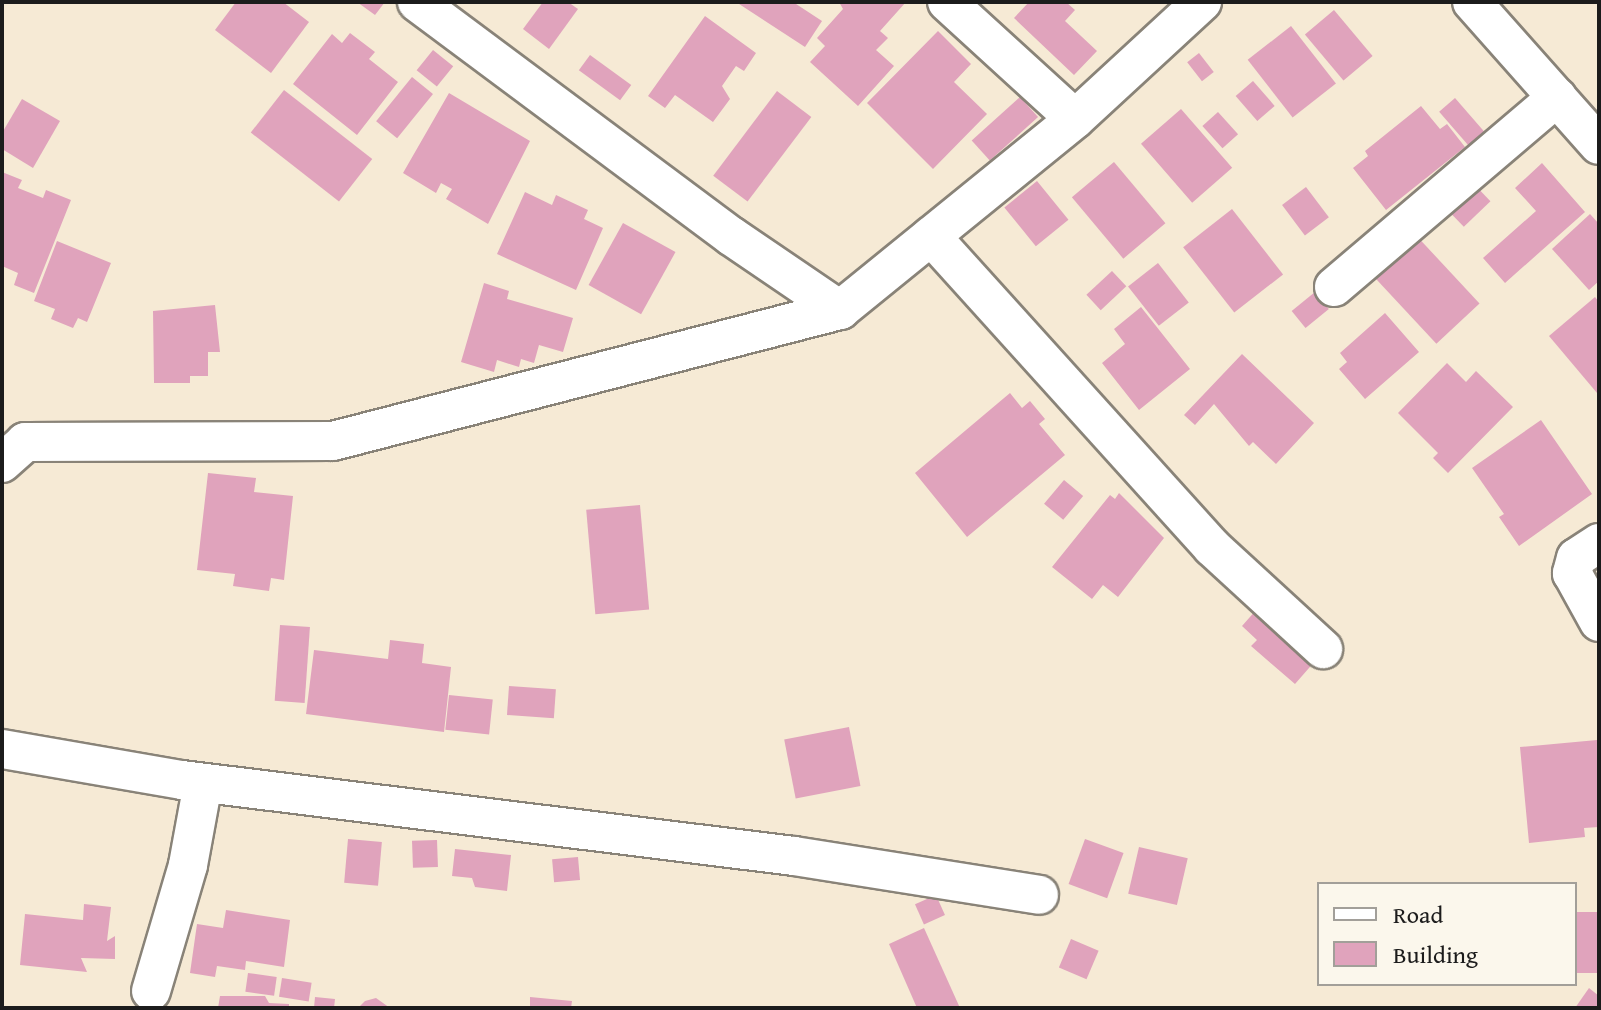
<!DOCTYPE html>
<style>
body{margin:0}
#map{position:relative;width:1601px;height:1010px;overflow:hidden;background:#f6ead5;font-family:"Gentium Book Plus",serif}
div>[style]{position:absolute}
.building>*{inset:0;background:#e0a3bc;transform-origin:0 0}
.roads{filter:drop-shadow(2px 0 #898378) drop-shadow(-2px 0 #898378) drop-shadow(0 2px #898378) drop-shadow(0 -2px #898378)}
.minor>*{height:38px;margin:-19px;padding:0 19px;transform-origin:19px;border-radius:19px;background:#fff}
span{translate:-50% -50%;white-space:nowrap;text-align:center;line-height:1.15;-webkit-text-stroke:6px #fbf7ec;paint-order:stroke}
.frame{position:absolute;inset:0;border:4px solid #1c1c1c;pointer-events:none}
.legend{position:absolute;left:1317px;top:882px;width:260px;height:104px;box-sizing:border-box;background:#fbf7ec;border:2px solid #a29f99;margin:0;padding:10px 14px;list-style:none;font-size:24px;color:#1c1c1c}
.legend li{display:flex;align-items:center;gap:16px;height:40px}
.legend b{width:40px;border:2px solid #a29f99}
</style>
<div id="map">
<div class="building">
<div style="clip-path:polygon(236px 2px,283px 2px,309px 22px,271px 73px,215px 30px)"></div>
<div style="clip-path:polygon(357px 2px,385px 2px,375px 15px)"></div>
<div style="clip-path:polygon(543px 2px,568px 2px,578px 9px,549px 49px,523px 29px)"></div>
<div style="clip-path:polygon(736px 2px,793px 2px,822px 21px,805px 47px)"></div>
<div style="clip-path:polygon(839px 2px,906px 2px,880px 31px,888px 38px,876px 50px,894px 66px,858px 106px,810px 62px,825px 46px,817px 38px,843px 9px)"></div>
<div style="clip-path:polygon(1029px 2px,1066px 2px,1075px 10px,1065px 21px,1097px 51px,1074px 75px,1014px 18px)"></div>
<div style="left:1334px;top:10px;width:60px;height:38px;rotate:50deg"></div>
<div style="clip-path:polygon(705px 16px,756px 53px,744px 71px,736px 66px,722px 86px,730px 99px,713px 122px,675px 95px,665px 108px,648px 96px)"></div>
<div style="left:1291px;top:26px;width:73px;height:55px;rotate:52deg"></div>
<div style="clip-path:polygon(938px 31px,971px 64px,954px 82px,987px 114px,933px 169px,867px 103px)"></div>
<div style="clip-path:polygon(350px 33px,375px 52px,369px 59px,398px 82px,357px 135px,293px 84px,332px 34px,342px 43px)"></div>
<div style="left:433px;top:50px;width:26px;height:26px;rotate:39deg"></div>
<div style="left:1199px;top:53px;width:24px;height:15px;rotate:52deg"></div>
<div style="left:590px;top:55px;width:51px;height:19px;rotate:36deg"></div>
<div style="left:412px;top:77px;width:27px;height:57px;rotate:39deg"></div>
<div style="left:1253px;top:81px;width:33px;height:23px;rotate:49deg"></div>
<div style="left:284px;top:90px;width:112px;height:54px;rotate:38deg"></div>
<div style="left:777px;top:91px;width:43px;height:106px;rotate:37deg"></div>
<div style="clip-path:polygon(449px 93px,530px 141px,488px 224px,446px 199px,452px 189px,441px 183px,436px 193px,403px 173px)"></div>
<div style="left:1020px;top:97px;width:27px;height:65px;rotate:48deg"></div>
<div style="left:1455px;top:98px;width:46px;height:21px;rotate:49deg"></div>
<div style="clip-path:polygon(22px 99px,60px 121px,33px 168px,2px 149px,2px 133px)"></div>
<div style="clip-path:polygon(1421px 106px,1440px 129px,1447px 124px,1465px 147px,1386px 210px,1353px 168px,1368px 156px,1365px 151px)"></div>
<div style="left:1181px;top:109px;width:78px;height:53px;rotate:49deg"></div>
<div style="left:1218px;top:112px;width:30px;height:21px;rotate:48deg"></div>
<div style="left:1114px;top:162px;width:80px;height:55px;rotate:50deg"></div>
<div style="clip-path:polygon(1542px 163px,1585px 212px,1505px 283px,1483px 258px,1536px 211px,1515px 188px)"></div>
<div style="clip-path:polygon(2px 172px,22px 180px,18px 188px,43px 198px,46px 190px,71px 200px,34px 293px,14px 285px,18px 273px,2px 266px)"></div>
<div style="left:1037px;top:181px;width:50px;height:42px;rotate:51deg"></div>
<div style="left:1471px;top:181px;width:28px;height:37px;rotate:46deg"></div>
<div style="left:1306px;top:187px;width:38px;height:30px;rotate:53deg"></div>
<div style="clip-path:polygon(525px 192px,552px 205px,556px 195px,588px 210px,584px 219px,603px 228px,576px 290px,497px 254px)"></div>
<div style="left:1232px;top:209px;width:83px;height:62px;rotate:52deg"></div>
<div style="clip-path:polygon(1590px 214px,1599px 224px,1599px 281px,1589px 290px,1552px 249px)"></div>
<div style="left:623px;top:223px;width:60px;height:71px;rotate:29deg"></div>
<div style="left:1412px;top:231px;width:99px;height:59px;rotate:47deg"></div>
<div style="clip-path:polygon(57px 241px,111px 263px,87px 322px,78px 318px,73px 328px,51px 319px,55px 309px,34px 301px)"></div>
<div style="left:1158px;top:263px;width:50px;height:38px;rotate:52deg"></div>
<div style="left:1112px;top:271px;width:21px;height:35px;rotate:47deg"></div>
<div style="clip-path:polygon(484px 283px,509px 291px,507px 299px,573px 318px,563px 352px,539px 345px,534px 363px,521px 359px,519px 367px,497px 360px,494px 372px,461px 362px)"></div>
<div style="left:1315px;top:292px;width:22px;height:30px;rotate:51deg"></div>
<div style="clip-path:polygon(1595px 297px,1599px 302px,1597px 393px,1549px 336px)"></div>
<div style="clip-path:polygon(215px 305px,220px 352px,208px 352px,208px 376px,190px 376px,190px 383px,154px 383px,153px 311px)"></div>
<div style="clip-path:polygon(1141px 307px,1190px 369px,1139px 410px,1102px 363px,1125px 344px,1114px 329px)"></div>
<div style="clip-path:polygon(1385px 313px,1419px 352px,1365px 399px,1339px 369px,1347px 362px,1340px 353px)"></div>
<div style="clip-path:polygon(1242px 354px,1314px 423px,1276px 464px,1253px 442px,1249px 446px,1214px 404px,1195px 425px,1184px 415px)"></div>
<div style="clip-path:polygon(1447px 363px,1466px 382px,1476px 371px,1513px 407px,1448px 473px,1433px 458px,1438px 453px,1398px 413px)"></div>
<div style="clip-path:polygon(1010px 393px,1022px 408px,1030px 401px,1045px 419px,1039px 424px,1065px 455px,967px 537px,915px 473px)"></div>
<div style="clip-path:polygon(1541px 420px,1592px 494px,1519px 546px,1499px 517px,1504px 514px,1472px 468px)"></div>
<div style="clip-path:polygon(208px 473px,256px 478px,254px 492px,293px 496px,284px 580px,271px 578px,269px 591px,233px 586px,235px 574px,197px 570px)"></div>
<div style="left:1064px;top:480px;width:25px;height:31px;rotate:40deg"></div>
<div style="clip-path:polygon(1119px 493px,1164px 538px,1118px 597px,1103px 585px,1092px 599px,1052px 567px,1110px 495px,1115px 499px)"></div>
<div style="left:640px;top:505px;width:105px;height:54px;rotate:85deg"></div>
<div style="clip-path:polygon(1257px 609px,1316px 660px,1295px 684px,1251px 646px,1257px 640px,1242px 626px)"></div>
<div style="left:280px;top:625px;width:30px;height:76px;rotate:4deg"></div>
<div style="clip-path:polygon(390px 640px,424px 644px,422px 663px,451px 667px,444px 732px,306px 714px,314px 650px,388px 659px)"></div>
<div style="left:509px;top:686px;width:47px;height:29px;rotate:4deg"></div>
<div style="left:449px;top:695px;width:44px;height:35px;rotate:6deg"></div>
<div style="left:849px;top:727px;width:60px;height:66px;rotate:79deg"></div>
<div style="clip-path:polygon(1597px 740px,1599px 827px,1584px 828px,1585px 837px,1529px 843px,1520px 747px)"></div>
<div style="left:348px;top:839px;width:34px;height:44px;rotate:5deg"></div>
<div style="left:1085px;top:839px;width:41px;height:48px;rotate:20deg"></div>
<div style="left:437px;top:840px;width:27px;height:25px;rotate:88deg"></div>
<div style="left:1139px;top:847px;width:50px;height:48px;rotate:13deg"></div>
<div style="clip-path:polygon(455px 849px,511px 855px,507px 891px,475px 887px,472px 878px,452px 876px)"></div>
<div style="left:578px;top:857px;width:23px;height:26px;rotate:85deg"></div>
<div style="left:936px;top:895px;width:22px;height:23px;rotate:66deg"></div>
<div style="clip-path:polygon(84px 904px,111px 907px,107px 941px,115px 936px,115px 959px,81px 958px,87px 972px,20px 965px,25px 914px,83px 920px)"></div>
<div style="clip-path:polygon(226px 910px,290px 920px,284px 967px,246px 961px,245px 970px,217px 966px,215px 977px,190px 973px,197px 924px,223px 928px)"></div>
<div style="left:1575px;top:912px;width:24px;height:61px"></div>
<div style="clip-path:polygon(924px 928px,960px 1008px,917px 1008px,889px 944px)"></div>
<div style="left:1071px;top:939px;width:30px;height:31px;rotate:23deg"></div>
<div style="left:248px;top:973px;width:29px;height:19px;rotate:8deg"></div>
<div style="left:282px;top:978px;width:30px;height:19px;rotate:9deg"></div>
<div style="clip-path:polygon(1589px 988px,1599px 996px,1599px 1008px,1575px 1008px)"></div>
<div style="clip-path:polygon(220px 996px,265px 996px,269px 1003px,289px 1004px,289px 1008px,218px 1008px)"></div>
<div style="clip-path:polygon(315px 997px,335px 999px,334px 1008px,314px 1008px)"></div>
<div style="clip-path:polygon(530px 997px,572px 1001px,571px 1008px,530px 1008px)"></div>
<div style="clip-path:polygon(376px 998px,390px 1008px,358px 1008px,365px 1001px)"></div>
</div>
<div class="roads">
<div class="minor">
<div style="left:417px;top:2px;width:392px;rotate:36.7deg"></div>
<div style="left:731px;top:236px;width:132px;rotate:34.2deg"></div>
<div style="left:840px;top:310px;width:303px;rotate:-39.1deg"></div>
<div style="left:1075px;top:119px;width:173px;rotate:-42.7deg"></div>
<div style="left:947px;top:2px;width:173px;rotate:42.4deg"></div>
<div style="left:1472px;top:2px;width:191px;rotate:48.4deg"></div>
<div style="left:931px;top:236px;width:419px;rotate:47.9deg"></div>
<div style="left:1212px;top:547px;width:151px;rotate:42.6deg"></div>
<div style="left:1334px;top:287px;width:293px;rotate:-40.4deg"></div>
<div style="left:2px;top:463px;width:31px;rotate:-42deg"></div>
<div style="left:25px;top:442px;width:308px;rotate:-0.2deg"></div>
<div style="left:333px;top:441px;width:524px;rotate:-14.49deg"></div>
<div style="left:1599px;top:543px;width:27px;rotate:147deg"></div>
<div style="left:1576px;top:558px;width:16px;rotate:105deg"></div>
<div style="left:1572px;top:573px;width:56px;rotate:61.1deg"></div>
<div style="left:2px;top:749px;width:183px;rotate:9.8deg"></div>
<div style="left:182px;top:780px;width:617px;rotate:7.08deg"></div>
<div style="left:794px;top:856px;width:248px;rotate:9deg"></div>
<div style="left:151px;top:991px;width:131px;rotate:-73.6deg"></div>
<div style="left:188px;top:865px;width:83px;rotate:-79.6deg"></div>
</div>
</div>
<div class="frame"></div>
<ul class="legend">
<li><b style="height:10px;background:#fff"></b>Road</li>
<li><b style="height:22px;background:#e0a3bc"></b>Building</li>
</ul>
</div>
